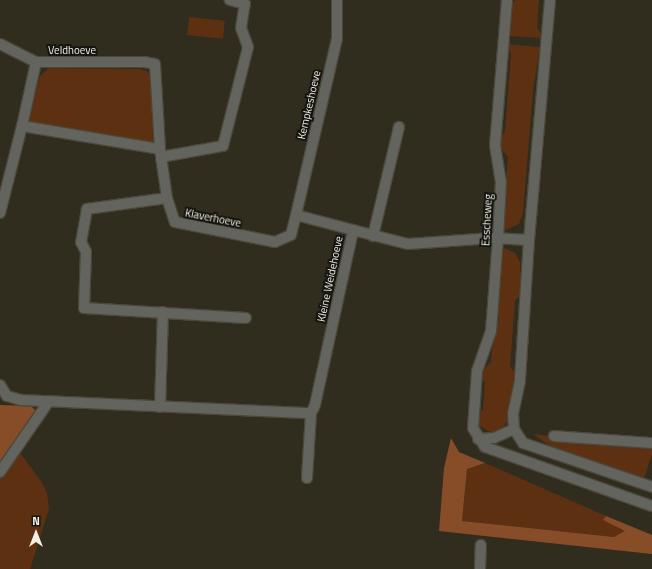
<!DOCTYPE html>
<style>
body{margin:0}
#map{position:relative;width:652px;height:569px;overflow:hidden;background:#302d1f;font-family:"Titillium Web",sans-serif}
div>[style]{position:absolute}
.green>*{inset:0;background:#5d3012;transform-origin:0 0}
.forest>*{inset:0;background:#874d29}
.roads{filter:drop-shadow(1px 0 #4b483b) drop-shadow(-1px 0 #4b483b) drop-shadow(0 1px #4b483b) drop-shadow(0 -1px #4b483b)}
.service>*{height:10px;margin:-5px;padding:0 5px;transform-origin:5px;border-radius:5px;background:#63645e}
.minor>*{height:10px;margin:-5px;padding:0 5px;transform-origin:5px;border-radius:5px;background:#63645e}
.tertiary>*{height:10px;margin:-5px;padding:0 5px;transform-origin:5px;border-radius:5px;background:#63645e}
span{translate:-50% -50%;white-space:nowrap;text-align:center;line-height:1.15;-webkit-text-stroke:4px #16150f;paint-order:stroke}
.street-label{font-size:11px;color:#f1efe6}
.north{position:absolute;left:16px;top:513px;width:40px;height:40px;-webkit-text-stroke:3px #16150f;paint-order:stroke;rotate:0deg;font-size:11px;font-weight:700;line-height:16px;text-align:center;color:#f1efe6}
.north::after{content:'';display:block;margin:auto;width:14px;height:18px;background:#f1efe6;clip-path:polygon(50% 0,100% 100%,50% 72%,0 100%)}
</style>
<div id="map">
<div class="green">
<div style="clip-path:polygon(516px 0,539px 0,537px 28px,541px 33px,541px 38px,508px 36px,510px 5px)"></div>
<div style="left:189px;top:17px;width:36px;height:18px;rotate:6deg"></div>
<div style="clip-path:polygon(506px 44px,540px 47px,533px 90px,523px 213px,519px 224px,506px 230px,502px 225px,508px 157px,498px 145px,499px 137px,505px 132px,511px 54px)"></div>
<div style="clip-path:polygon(49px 68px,140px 69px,148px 72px,151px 80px,153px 144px,28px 122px,40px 76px)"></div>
<div style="clip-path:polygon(504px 248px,515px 253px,520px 262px,521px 295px,515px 300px,510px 366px,515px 373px,507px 421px,503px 428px,492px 433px,480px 426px,477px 415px,483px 410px,485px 382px,480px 376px,480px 372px,491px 362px,500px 252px)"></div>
<div style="clip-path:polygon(533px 434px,551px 436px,551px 441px,652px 449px,652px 454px,644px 478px,550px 446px)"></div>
<div style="clip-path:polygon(18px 450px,41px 481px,47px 493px,49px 509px,30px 569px,0 569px,0 476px)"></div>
<div style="clip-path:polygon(485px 463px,606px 516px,603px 520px,626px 531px,614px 537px,462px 521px,467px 469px)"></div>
</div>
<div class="forest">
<div style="clip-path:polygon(0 405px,31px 406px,36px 411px,0 464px)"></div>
<div style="clip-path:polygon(451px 438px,459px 452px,485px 463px,467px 469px,462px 521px,614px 537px,625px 531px,603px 520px,606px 516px,652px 535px,652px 554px,439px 531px,444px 468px)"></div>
</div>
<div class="roads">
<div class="service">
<div style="left:161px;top:157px;width:63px;rotate:-10.1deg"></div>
<div style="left:223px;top:146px;width:102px;rotate:-75.8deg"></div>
<div style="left:248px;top:47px;width:20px;rotate:-110deg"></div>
<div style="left:241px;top:28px;width:24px;rotate:-81deg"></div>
<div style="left:245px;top:4px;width:16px;rotate:-165deg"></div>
<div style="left:167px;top:198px;width:81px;rotate:172.2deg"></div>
<div style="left:87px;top:209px;width:34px;rotate:100deg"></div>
<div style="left:81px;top:242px;width:11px;rotate:63deg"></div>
<div style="left:86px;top:252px;width:56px;rotate:92deg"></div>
<div style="left:84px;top:308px;width:162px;rotate:3.5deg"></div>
<div style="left:373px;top:236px;width:112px;rotate:-76.6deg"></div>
<div style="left:160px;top:407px;width:95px;rotate:-88.2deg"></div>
</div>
<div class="minor">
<div style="left:0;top:44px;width:40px;rotate:26.6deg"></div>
<div style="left:160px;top:149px;width:85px;rotate:-93.4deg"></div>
<div style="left:155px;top:64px;width:10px;rotate:-169deg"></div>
<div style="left:145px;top:62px;width:109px;rotate:180deg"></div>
<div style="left:36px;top:62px;width:66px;rotate:102.3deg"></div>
<div style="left:22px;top:126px;width:140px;rotate:9.5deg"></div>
<div style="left:160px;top:149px;width:49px;rotate:81.9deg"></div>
<div style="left:167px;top:198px;width:25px;rotate:72deg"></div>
<div style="left:175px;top:222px;width:102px;rotate:11.3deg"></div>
<div style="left:275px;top:242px;width:17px;rotate:-24deg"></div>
<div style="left:291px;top:235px;width:21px;rotate:-76deg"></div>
<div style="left:296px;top:215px;width:59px;rotate:14.7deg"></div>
<div style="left:0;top:213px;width:90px;rotate:-75.8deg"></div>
<div style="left:296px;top:215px;width:181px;rotate:-76.9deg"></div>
<div style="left:337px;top:39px;width:39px;rotate:-90deg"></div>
<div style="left:0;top:385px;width:13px;rotate:58deg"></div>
<div style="left:7px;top:396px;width:15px;rotate:16deg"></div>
<div style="left:21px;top:400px;width:290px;rotate:2.6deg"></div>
<div style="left:554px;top:436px;width:98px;rotate:4.1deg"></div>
<div style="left:0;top:472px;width:86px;rotate:-55.4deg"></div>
<div style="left:307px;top:478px;width:65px;rotate:-86.5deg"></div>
<div style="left:311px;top:413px;width:9px;rotate:-63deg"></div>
<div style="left:315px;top:405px;width:179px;rotate:-77.7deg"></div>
<div style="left:353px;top:230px;width:57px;rotate:14.3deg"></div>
<div style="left:408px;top:244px;width:85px;rotate:-4deg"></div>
<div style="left:493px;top:238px;width:36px;rotate:3deg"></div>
<div style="left:480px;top:569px;width:24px;rotate:-88deg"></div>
</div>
<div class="tertiary">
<div style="left:507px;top:0;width:145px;rotate:94.7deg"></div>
<div style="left:495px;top:145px;width:36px;rotate:81deg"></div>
<div style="left:501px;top:181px;width:57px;rotate:93deg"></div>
<div style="left:498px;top:238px;width:93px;rotate:94.3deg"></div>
<div style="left:491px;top:331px;width:42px;rotate:109.3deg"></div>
<div style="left:477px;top:371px;width:57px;rotate:94deg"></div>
<div style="left:473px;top:428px;width:22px;rotate:58deg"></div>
<div style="left:485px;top:447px;width:177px;rotate:19.5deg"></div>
<div style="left:550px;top:0;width:241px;rotate:95deg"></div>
<div style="left:529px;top:240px;width:141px;rotate:93.7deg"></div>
<div style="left:520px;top:381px;width:34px;rotate:102deg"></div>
<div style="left:513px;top:414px;width:15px;rotate:86deg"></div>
<div style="left:514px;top:429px;width:17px;rotate:57deg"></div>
<div style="left:523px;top:443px;width:136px;rotate:18.8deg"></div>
<div style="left:478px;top:439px;width:16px;rotate:-4deg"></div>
<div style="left:494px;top:438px;width:22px;rotate:-24deg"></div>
</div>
</div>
<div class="street-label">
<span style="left:72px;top:50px">Veldhoeve</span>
<span style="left:309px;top:105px;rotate:-77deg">Kempkeshoeve</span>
<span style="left:213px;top:218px;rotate:11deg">Klaverhoeve</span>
<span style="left:487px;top:220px;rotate:-87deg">Esscheweg</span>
<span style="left:330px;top:279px;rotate:-78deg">Kleine Weidehoeve</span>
</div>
<div class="north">N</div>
</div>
